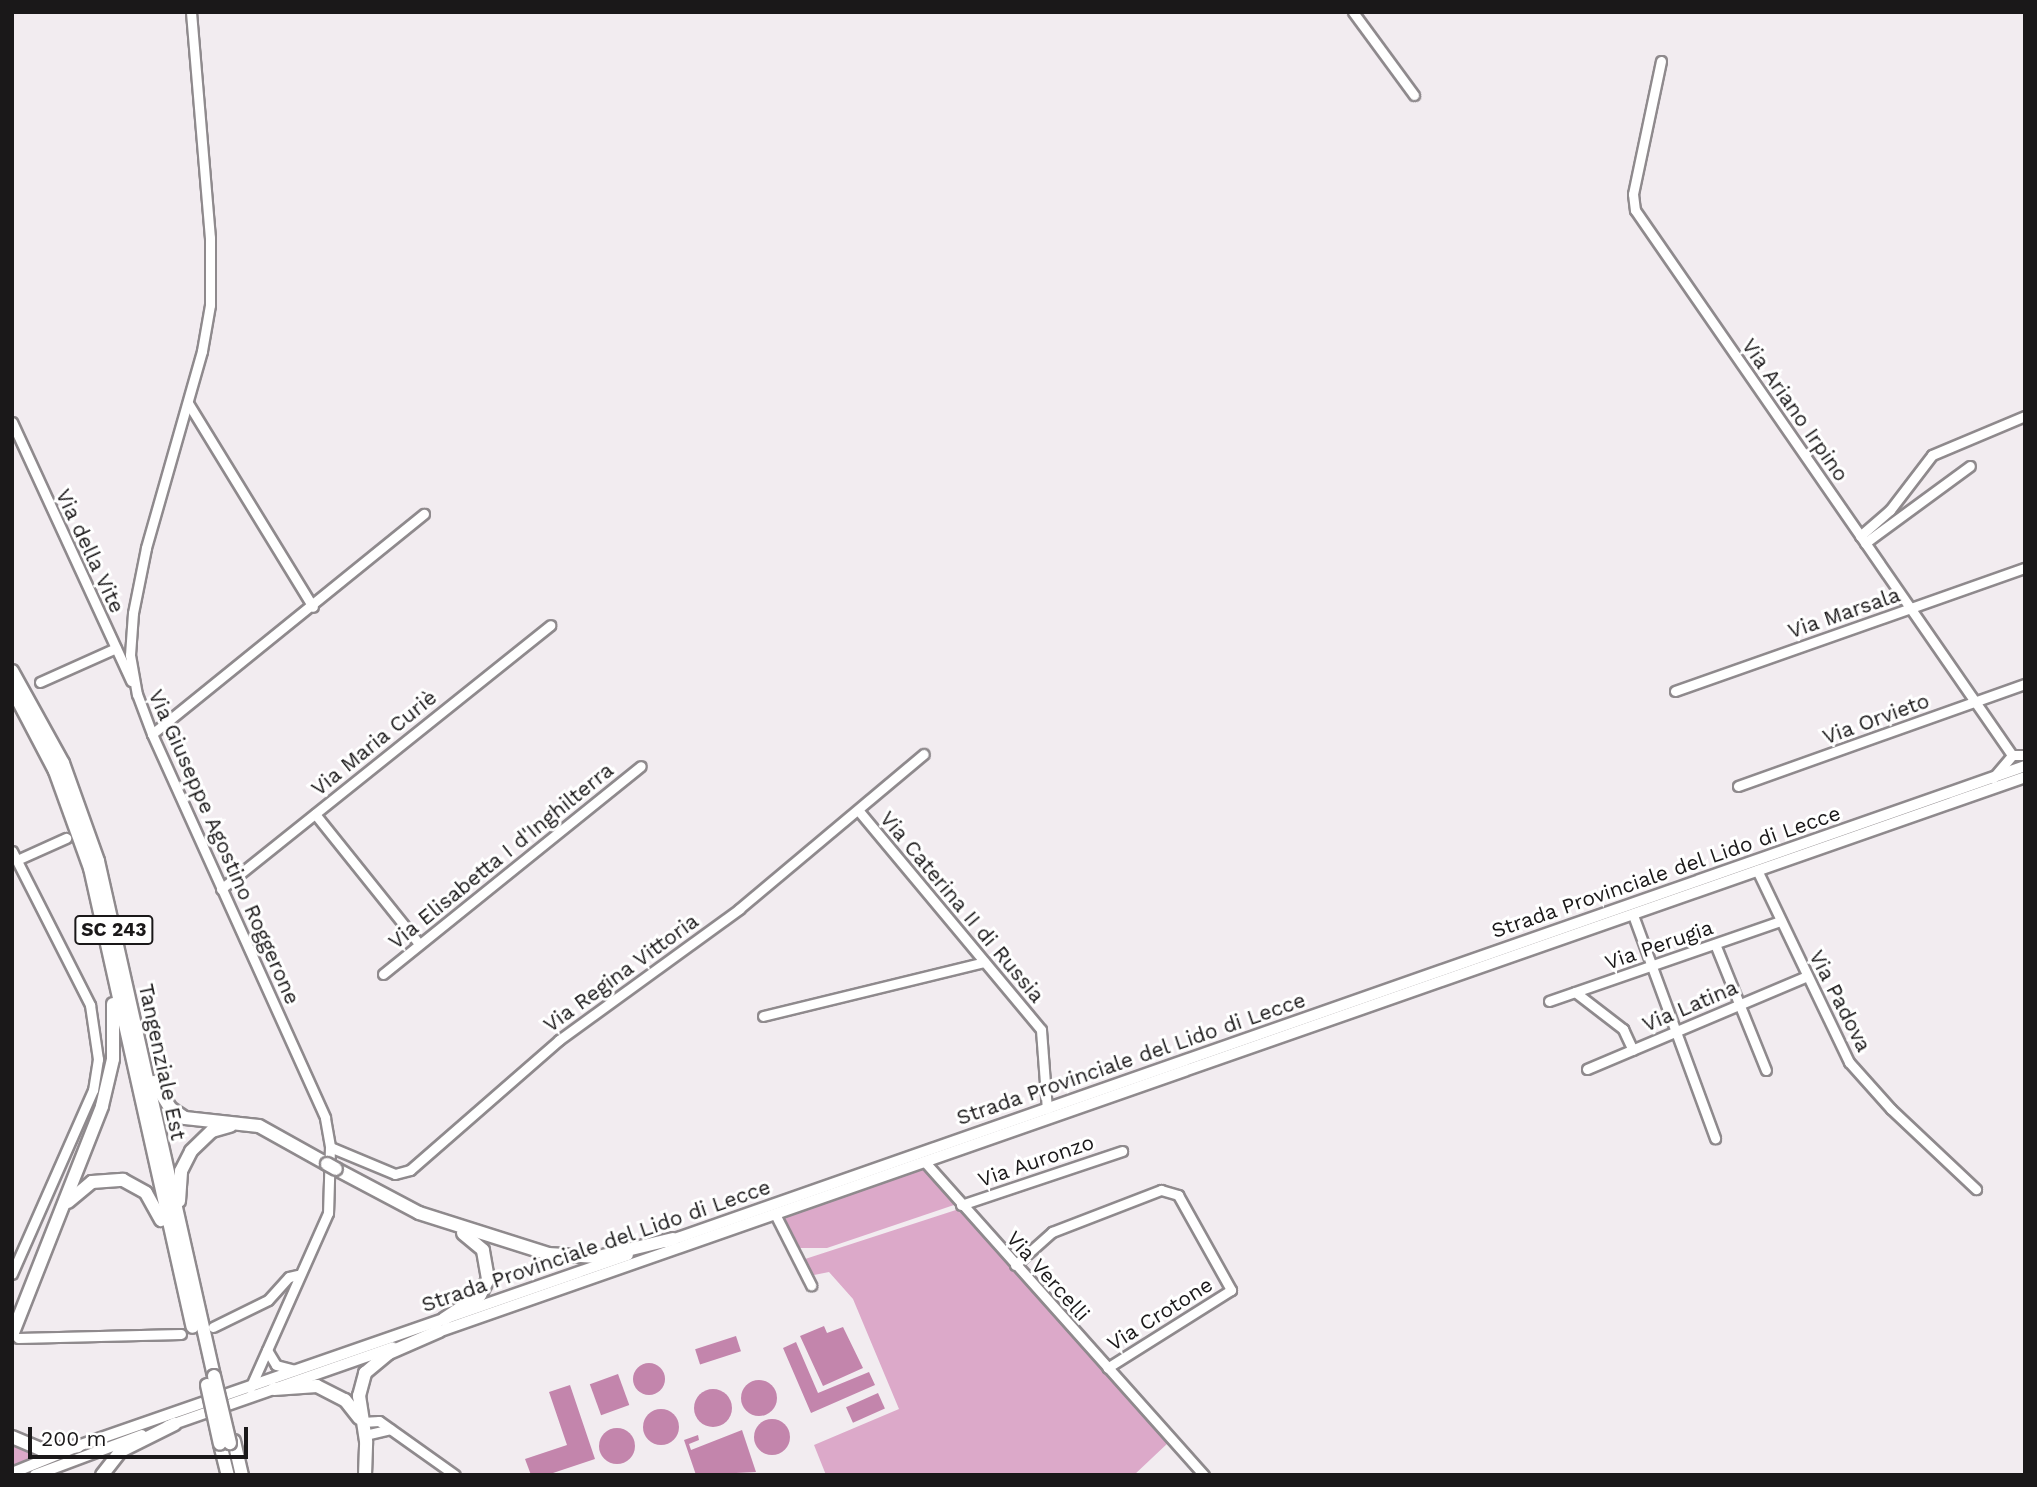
<!DOCTYPE html>
<meta charset="utf-8">
<style>
body{margin:0}
#map{position:relative;width:2037px;height:1487px;overflow:hidden;background:#f2ecf0;font-family:"Work Sans",sans-serif}
div>[style]{position:absolute}
.green>*{inset:0;background:#dca9c9}
.water>*{inset:0;background:#c385ac;transform-origin:0 0}
.round{border-radius:50%}
.roads{filter:drop-shadow(2px 0 #8f8a8d) drop-shadow(-2px 0 #8f8a8d) drop-shadow(0 2px #8f8a8d) drop-shadow(0 -2px #8f8a8d)}
.minor>*{height:9px;margin:-4.5px;padding:0 4.5px;transform-origin:4.5px;border-radius:4.5px;background:#fff}
.major>*{height:10px;margin:-5px;padding:0 5px;transform-origin:5px;border-radius:5px;background:#fff}
.highway>*{height:12px;margin:-6px;padding:0 6px;transform-origin:6px;border-radius:6px;background:#fff}
.bridges{filter:drop-shadow(2px 0 #8f8a8d) drop-shadow(-2px 0 #8f8a8d) drop-shadow(0 2px #8f8a8d) drop-shadow(0 -2px #8f8a8d)}
.highway-bridge>*{height:12px;margin:-6px;padding:0 6px;transform-origin:6px;border-radius:6px;background:#fff}
span{translate:-50% -50%;white-space:nowrap;text-align:center;line-height:1.15;-webkit-text-stroke:6px #fff;paint-order:stroke}
.shield-label span{padding:2px 5px;background:#fff;border:2px solid;border-radius:5px;-webkit-text-stroke-width:0}
.shield-label{font-size:19px;color:#1a1819;font-weight:700}
.street-label{font-size:21px;color:#1a1819}
.frame{position:absolute;inset:0;border:14px solid #1a1819;pointer-events:none}
.scale{position:absolute;left:28px;top:1427px;width:220px;height:32px;box-sizing:border-box;border:4px solid #1a1819;border-top:0;padding-left:9px;font-size:21px;line-height:24px;white-space:nowrap;color:#1a1819;-webkit-text-stroke:5px #fff;paint-order:stroke}
</style>
<div id="map">
<div class="green">
<div style="clip-path:polygon(923px 1169px,954px 1205px,827px 1248px,796px 1248px,784px 1218px)"></div>
<div style="clip-path:polygon(959px 1209px,1169px 1442px,1134px 1475px,826px 1475px,814px 1445px,899px 1409px,853px 1299px,829px 1272px,809px 1276px,802px 1260px)"></div>
<div style="clip-path:polygon(12px 1443px,45px 1454px,12px 1469px)"></div>
</div>
<div class="water">
<div style="clip-path:polygon(824px 1326px,827px 1333px,843px 1327px,863px 1368px,823px 1386px,800px 1336px)"></div>
<div style="left:736px;top:1336px;width:16px;height:43px;rotate:72deg"></div>
<div style="clip-path:polygon(796px 1342px,818px 1393px,869px 1372px,875px 1385px,811px 1413px,783px 1348px)"></div>
<div class="round" style="left:633px;top:1363px;width:32px;height:32px"></div>
<div style="left:618px;top:1374px;width:33px;height:30px;rotate:70deg"></div>
<div class="round" style="left:741px;top:1380px;width:36px;height:36px"></div>
<div style="clip-path:polygon(570px 1385px,595px 1459px,547px 1475px,531px 1475px,525px 1459px,567px 1445px,549px 1392px)"></div>
<div class="round" style="left:694px;top:1389px;width:38px;height:38px"></div>
<div style="left:878px;top:1393px;width:17px;height:35px;rotate:66deg"></div>
<div class="round" style="left:643px;top:1409px;width:36px;height:36px"></div>
<div class="round" style="left:754px;top:1419px;width:36px;height:36px"></div>
<div class="round" style="left:599px;top:1428px;width:36px;height:36px"></div>
<div style="clip-path:polygon(742px 1430px,756px 1472px,696px 1475px,684px 1440px,698px 1435px,699px 1440px,689px 1444px,691px 1450px)"></div>
</div>
<div class="roads">
<div class="minor">
<div style="left:191px;top:12px;width:227px;rotate:85.2deg"></div>
<div style="left:210px;top:238px;width:67px;rotate:90deg"></div>
<div style="left:210px;top:305px;width:47px;rotate:99.9deg"></div>
<div style="left:202px;top:351px;width:205px;rotate:105.9deg"></div>
<div style="left:146px;top:548px;width:66px;rotate:101.3deg"></div>
<div style="left:133px;top:613px;width:42px;rotate:94.1deg"></div>
<div style="left:130px;top:655px;width:40px;rotate:80deg"></div>
<div style="left:137px;top:694px;width:43px;rotate:69.4deg"></div>
<div style="left:152px;top:734px;width:421px;rotate:65.7deg"></div>
<div style="left:325px;top:1118px;width:29px;rotate:80deg"></div>
<div style="left:330px;top:1147px;width:66px;rotate:91.7deg"></div>
<div style="left:328px;top:1213px;width:192px;rotate:114deg"></div>
<div style="left:1353px;top:12px;width:103px;rotate:53.7deg"></div>
<div style="left:1661px;top:61px;width:136px;rotate:101.9deg"></div>
<div style="left:1633px;top:194px;width:16px;rotate:83deg"></div>
<div style="left:1635px;top:210px;width:663px;rotate:55.33deg"></div>
<div style="left:188px;top:403px;width:239px;rotate:58.5deg"></div>
<div style="left:12px;top:422px;width:285px;rotate:65.3deg"></div>
<div style="left:1860px;top:536px;width:40px;rotate:-41deg"></div>
<div style="left:1890px;top:510px;width:69px;rotate:-52.6deg"></div>
<div style="left:1932px;top:455px;width:101px;rotate:-22.8deg"></div>
<div style="left:1865px;top:543px;width:130px;rotate:-36.3deg"></div>
<div style="left:40px;top:682px;width:83px;rotate:-24.1deg"></div>
<div style="left:1675px;top:691px;width:371px;rotate:-19.4deg"></div>
<div style="left:152px;top:734px;width:350px;rotate:-39deg"></div>
<div style="left:1993px;top:778px;width:30px;rotate:-50deg"></div>
<div style="left:2012px;top:755px;width:13px"></div>
<div style="left:1738px;top:786px;width:305px;rotate:-19.6deg"></div>
<div style="left:858px;top:810px;width:286px;rotate:50.2deg"></div>
<div style="left:1041px;top:1030px;width:79px;rotate:85.7deg"></div>
<div style="left:315px;top:814px;width:166px;rotate:51.3deg"></div>
<div style="left:12px;top:851px;width:173px;rotate:63.1deg"></div>
<div style="left:90px;top:1005px;width:55px;rotate:81.6deg"></div>
<div style="left:98px;top:1059px;width:31px;rotate:99deg"></div>
<div style="left:93px;top:1090px;width:201px;rotate:113.8deg"></div>
<div style="left:17px;top:860px;width:54px;rotate:-24.2deg"></div>
<div style="left:1757px;top:870px;width:213px;rotate:64.4deg"></div>
<div style="left:1849px;top:1062px;width:63px;rotate:48.2deg"></div>
<div style="left:1891px;top:1109px;width:117px;rotate:43.3deg"></div>
<div style="left:221px;top:889px;width:422px;rotate:-38.7deg"></div>
<div style="left:1633px;top:915px;width:238px;rotate:69.8deg"></div>
<div style="left:1715px;top:944px;width:136px;rotate:68deg"></div>
<div style="left:383px;top:974px;width:331px;rotate:-38.9deg"></div>
<div style="left:1575px;top:992px;width:61px;rotate:37.6deg"></div>
<div style="left:1623px;top:1029px;width:23px;rotate:65deg"></div>
<div style="left:1549px;top:1001px;width:244px;rotate:-19.1deg"></div>
<div style="left:763px;top:1016px;width:228px;rotate:-13.7deg"></div>
<div style="left:1587px;top:1069px;width:239px;rotate:-22.9deg"></div>
<div style="left:330px;top:1147px;width:70px;rotate:22.6deg"></div>
<div style="left:395px;top:1174px;width:16px;rotate:-15deg"></div>
<div style="left:410px;top:1170px;width:198px;rotate:-41.1deg"></div>
<div style="left:559px;top:1040px;width:223px;rotate:-36deg"></div>
<div style="left:739px;top:909px;width:241px;rotate:-40deg"></div>
<div style="left:924px;top:1161px;width:421px;rotate:48.3deg"></div>
<div style="left:961px;top:1205px;width:170px;rotate:-18.5deg"></div>
<div style="left:775px;top:1214px;width:80px;rotate:63.1deg"></div>
<div style="left:1015px;top:1265px;width:50px;rotate:-41.7deg"></div>
<div style="left:1052px;top:1232px;width:117px;rotate:-21.1deg"></div>
<div style="left:1161px;top:1190px;width:18px;rotate:16deg"></div>
<div style="left:1178px;top:1195px;width:109px;rotate:60.8deg"></div>
<div style="left:1231px;top:1290px;width:146px;rotate:147.8deg"></div>
<div style="left:213px;top:1327px;width:61px;rotate:-26.1deg"></div>
<div style="left:268px;top:1300px;width:31px;rotate:-48deg"></div>
<div style="left:289px;top:1277px;width:9px;rotate:-13deg"></div>
<div style="left:18px;top:1338px;width:163px;rotate:-1.4deg"></div>
<div style="left:267px;top:1350px;width:17px;rotate:59deg"></div>
<div style="left:276px;top:1365px;width:20px;rotate:15deg"></div>
<div style="left:362px;top:1422px;width:17px;rotate:-3deg"></div>
<div style="left:379px;top:1421px;width:93px;rotate:35.4deg"></div>
<div style="left:365px;top:1435px;width:26px;rotate:-13deg"></div>
</div>
<div class="major">
<div style="left:666px;top:1242px;width:1440px;rotate:-19.3deg"></div>
<div style="left:432px;top:1334px;width:1688px;rotate:-19.27deg"></div>
<div style="left:168px;top:1426px;width:238px;rotate:-19.3deg"></div>
<div style="left:12px;top:1473px;width:71px;rotate:-22.2deg"></div>
<div style="left:78px;top:1446px;width:582px;rotate:-19.15deg"></div>
<div style="left:35px;top:1475px;width:114px;rotate:-20.5deg"></div>
</div>
<div class="highway">
<div style="left:12px;top:671px;width:105px;rotate:61deg"></div>
<div style="left:63px;top:763px;width:104px;rotate:70.3deg"></div>
<div style="left:98px;top:861px;width:528px;rotate:77.31deg"></div>
<div style="left:12px;top:689px;width:93px;rotate:62.3deg"></div>
<div style="left:55px;top:771px;width:103px;rotate:70.2deg"></div>
<div style="left:90px;top:868px;width:470px;rotate:77.4deg"></div>
<div style="left:154px;top:1082px;width:31px;rotate:58deg"></div>
<div style="left:170px;top:1108px;width:18px;rotate:34deg"></div>
<div style="left:185px;top:1118px;width:74px;rotate:6.2deg"></div>
<div style="left:259px;top:1126px;width:78px;rotate:29.2deg"></div>
<div style="left:336px;top:1169px;width:94px;rotate:27.9deg"></div>
<div style="left:419px;top:1213px;width:135px;rotate:17.6deg"></div>
<div style="left:548px;top:1254px;width:50px;rotate:3.4deg"></div>
<div style="left:598px;top:1257px;width:77px;rotate:-13.5deg"></div>
<div style="left:179px;top:1201px;width:30px;rotate:-86deg"></div>
<div style="left:181px;top:1171px;width:22px;rotate:-63deg"></div>
<div style="left:191px;top:1151px;width:29px;rotate:-44deg"></div>
<div style="left:212px;top:1131px;width:19px;rotate:-16deg"></div>
<div style="left:68px;top:1202px;width:31px;rotate:-40deg"></div>
<div style="left:92px;top:1182px;width:31px;rotate:-4deg"></div>
<div style="left:123px;top:1180px;width:26px;rotate:29deg"></div>
<div style="left:146px;top:1193px;width:31px;rotate:61deg"></div>
<div style="left:444px;top:1319px;width:43px;rotate:-33.7deg"></div>
<div style="left:480px;top:1295px;width:18px;rotate:-63deg"></div>
<div style="left:488px;top:1279px;width:29px;rotate:-100deg"></div>
<div style="left:483px;top:1250px;width:26px;rotate:-140deg"></div>
<div style="left:12px;top:1335px;width:246px;rotate:-68.5deg"></div>
<div style="left:102px;top:1106px;width:48px;rotate:-76.8deg"></div>
<div style="left:113px;top:1059px;width:55px;rotate:-90deg"></div>
<div style="left:274px;top:1389px;width:43px;rotate:-4deg"></div>
<div style="left:317px;top:1386px;width:31px;rotate:27deg"></div>
<div style="left:345px;top:1400px;width:23px;rotate:52deg"></div>
<div style="left:12px;top:1437px;width:33px;rotate:23deg"></div>
<div style="left:42px;top:1450px;width:36px;rotate:-6deg"></div>
<div style="left:234px;top:1441px;width:35px;rotate:77deg"></div>
<div style="left:220px;top:1444px;width:32px;rotate:76deg"></div>
<div style="left:102px;top:1475px;width:31px;rotate:-52deg"></div>
<div style="left:121px;top:1451px;width:60px;rotate:-26.6deg"></div>
<div style="left:365px;top:1475px;width:34px;rotate:-88deg"></div>
<div style="left:366px;top:1441px;width:46px;rotate:-98.8deg"></div>
<div style="left:359px;top:1396px;width:24px;rotate:-75deg"></div>
<div style="left:365px;top:1373px;width:31px;rotate:-40deg"></div>
<div style="left:389px;top:1353px;width:55px;rotate:-23.7deg"></div>
</div>
</div>
<div class="bridges">
<div class="highway-bridge">
<div style="left:327px;top:1164px;width:10px;rotate:29deg"></div>
<div style="left:214px;top:1376px;width:69px;rotate:76.6deg"></div>
<div style="left:207px;top:1385px;width:60px;rotate:77.6deg"></div>
</div>
</div>
<div class="shield-label">
<span style="left:114px;top:930px">SC 243</span>
</div>
<div class="street-label">
<span style="left:1795px;top:410px;rotate:55deg">Via Ariano Irpino</span>
<span style="left:90px;top:551px;rotate:65deg">Via della Vite</span>
<span style="left:1844px;top:613px;rotate:-19deg">Via Marsala</span>
<span style="left:1876px;top:719px;rotate:-20deg">Via Orvieto</span>
<span style="left:374px;top:743px;rotate:-39deg">Via Maria Curiè</span>
<span style="left:224px;top:847px;rotate:66deg">Via Giuseppe Agostino Roggerone</span>
<span style="left:501px;top:856px;rotate:-39deg">Via Elisabetta I d'Inghilterra</span>
<span style="left:1666px;top:872px;rotate:-19deg">Strada Provinciale del Lido di Lecce</span>
<span style="left:962px;top:907px;rotate:50deg">Via Caterina II di Russia</span>
<span style="left:1659px;top:945px;rotate:-19deg">Via Perugia</span>
<span style="left:621px;top:973px;rotate:-36deg">Via Regina Vittoria</span>
<span style="left:1840px;top:1001px;rotate:63deg">Via Padova</span>
<span style="left:1690px;top:1006px;rotate:-23deg">Via Latina</span>
<span style="left:1131px;top:1059px;rotate:-19deg">Strada Provinciale del Lido di Lecce</span>
<span style="left:162px;top:1062px;rotate:78deg">Tangenziale Est</span>
<span style="left:1036px;top:1161px;rotate:-19deg">Via Auronzo</span>
<span style="left:596px;top:1246px;rotate:-19deg">Strada Provinciale del Lido di Lecce</span>
<span style="left:1048px;top:1276px;rotate:48deg">Via Vercelli</span>
<span style="left:1160px;top:1314px;rotate:-32deg">Via Crotone</span>
</div>
<div class="frame"></div>
<div class="scale">200 m</div>
</div>
